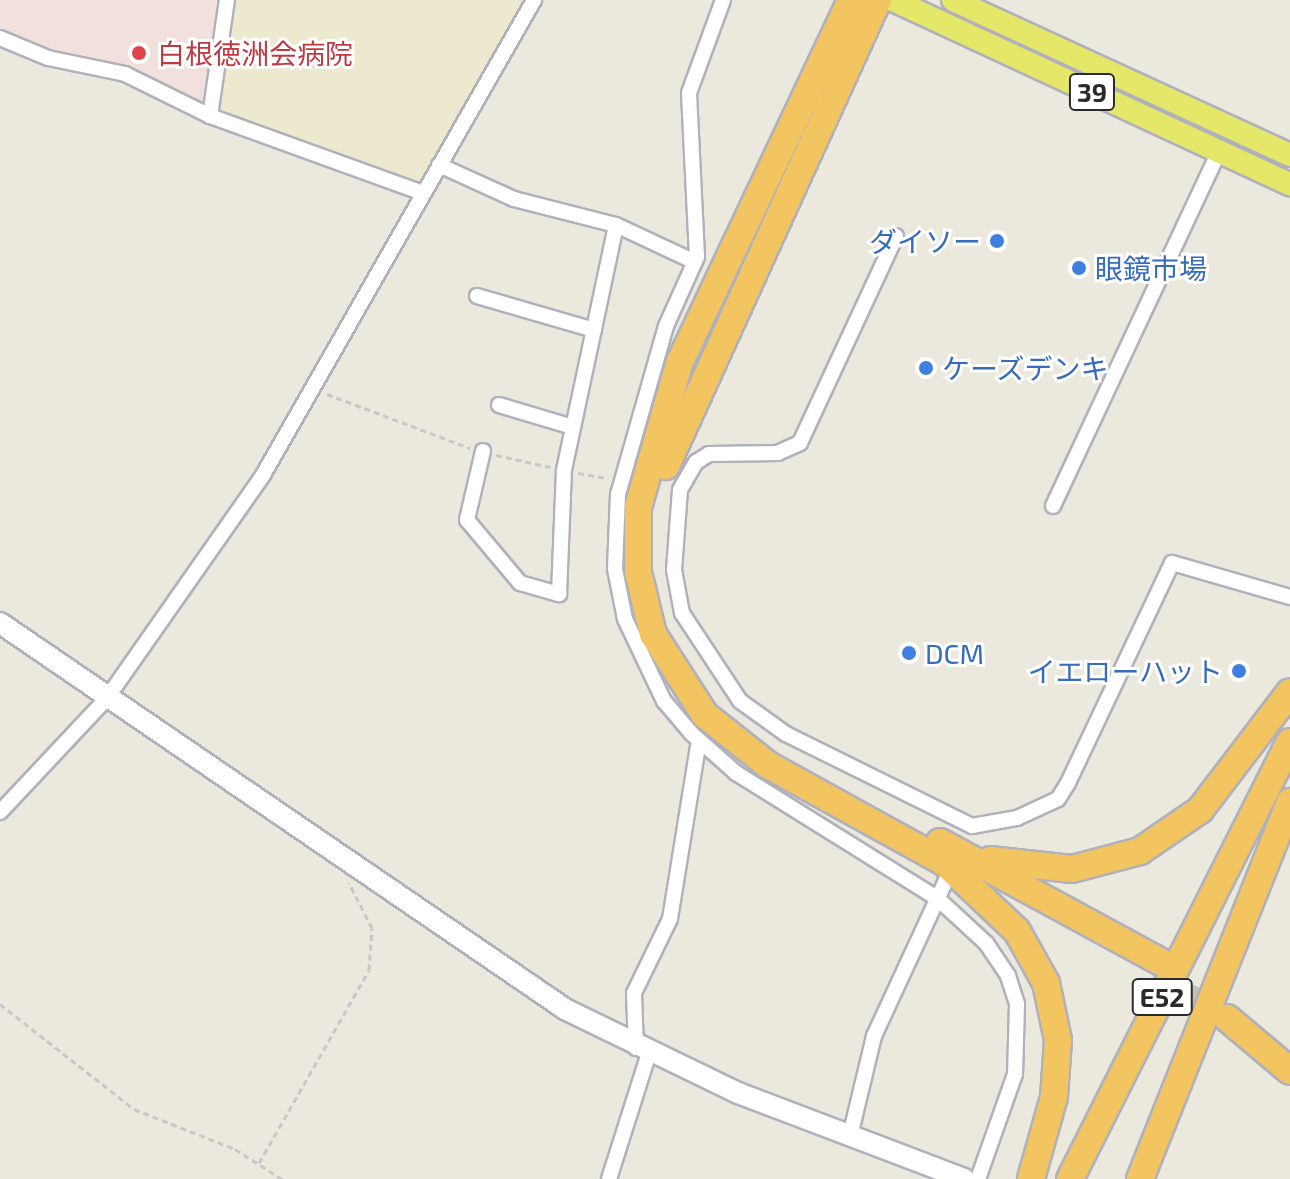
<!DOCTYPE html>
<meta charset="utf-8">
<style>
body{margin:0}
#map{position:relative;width:1290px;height:1179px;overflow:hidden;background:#ebe9dd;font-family:"Exo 2","Noto Sans JP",sans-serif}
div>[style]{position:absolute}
.education>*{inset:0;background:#ece9ce}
.medical>*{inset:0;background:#f1e0db}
.highway-tunnel>*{height:26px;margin-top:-13px;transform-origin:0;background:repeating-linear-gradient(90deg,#c4c3b9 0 26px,transparent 0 39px)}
.path>*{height:3px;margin-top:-1.5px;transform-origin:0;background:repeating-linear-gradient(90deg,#c8c8c8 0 6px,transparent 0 10px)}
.roads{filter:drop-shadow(2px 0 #b1b1bd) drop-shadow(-2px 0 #b1b1bd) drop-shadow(0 2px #b1b1bd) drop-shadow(0 -2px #b1b1bd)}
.street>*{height:14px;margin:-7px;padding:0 7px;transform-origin:7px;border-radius:7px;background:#fff}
.secondary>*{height:20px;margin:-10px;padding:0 10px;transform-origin:10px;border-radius:10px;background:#fff}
.primary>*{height:22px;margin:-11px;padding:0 11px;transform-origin:11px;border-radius:11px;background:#e4e767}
.highway>*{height:26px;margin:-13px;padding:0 13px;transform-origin:13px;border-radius:13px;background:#f3c561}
.dots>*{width:22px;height:22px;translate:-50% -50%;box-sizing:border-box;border:4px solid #fff;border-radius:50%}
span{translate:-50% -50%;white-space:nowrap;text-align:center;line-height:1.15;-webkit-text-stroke:6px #fff;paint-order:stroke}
.shield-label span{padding:2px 6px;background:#fff;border:2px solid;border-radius:6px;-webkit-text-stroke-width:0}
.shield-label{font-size:26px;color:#2a2a2a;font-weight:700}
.health-label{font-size:28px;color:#be3a42}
.left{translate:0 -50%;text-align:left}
.shop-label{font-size:28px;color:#366cbe}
.right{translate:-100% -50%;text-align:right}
</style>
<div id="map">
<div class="education">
<div style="clip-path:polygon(231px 0,534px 0,423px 193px,210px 116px)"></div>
</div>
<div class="medical">
<div style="clip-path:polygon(0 0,219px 0,205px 106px,11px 35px,0 29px)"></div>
</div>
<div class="highway-tunnel">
<div style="left:1153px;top:977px;width:85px;rotate:29deg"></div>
</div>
<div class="path">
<div style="left:327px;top:394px;width:153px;rotate:20.7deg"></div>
<div style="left:496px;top:455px;width:56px;rotate:12.3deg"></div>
<div style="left:578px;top:473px;width:28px;rotate:10deg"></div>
<div style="left:0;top:1004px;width:170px;rotate:38.1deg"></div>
<div style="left:134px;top:1109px;width:109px;rotate:21.6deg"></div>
<div style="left:235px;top:1149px;width:56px;rotate:32.6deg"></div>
<div style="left:259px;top:1163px;width:222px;rotate:-60.3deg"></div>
<div style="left:369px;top:970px;width:42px;rotate:-85.9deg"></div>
<div style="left:372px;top:928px;width:51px;rotate:-117.1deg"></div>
</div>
<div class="roads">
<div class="street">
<div style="left:723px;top:0;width:99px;rotate:110.1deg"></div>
<div style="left:689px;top:93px;width:164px;rotate:87.2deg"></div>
<div style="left:697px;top:257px;width:76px;rotate:114.2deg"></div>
<div style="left:666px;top:326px;width:175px;rotate:105.9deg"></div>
<div style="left:618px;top:494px;width:75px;rotate:92.3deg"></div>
<div style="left:615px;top:569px;width:51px;rotate:78.7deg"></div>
<div style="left:625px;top:619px;width:91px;rotate:64.6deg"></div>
<div style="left:664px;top:701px;width:42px;rotate:49.8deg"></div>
<div style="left:691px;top:733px;width:60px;rotate:41.6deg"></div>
<div style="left:736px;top:773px;width:237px;rotate:31.9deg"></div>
<div style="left:937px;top:898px;width:67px;rotate:42.6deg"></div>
<div style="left:986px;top:943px;width:40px;rotate:56deg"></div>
<div style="left:1008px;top:976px;width:29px;rotate:72deg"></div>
<div style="left:1017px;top:1004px;width:70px;rotate:91.6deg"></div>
<div style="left:1015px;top:1074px;width:111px;rotate:109.4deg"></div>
<div style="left:0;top:38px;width:52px;rotate:22.6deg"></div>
<div style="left:48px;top:58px;width:79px;rotate:11.7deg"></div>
<div style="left:125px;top:74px;width:95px;rotate:26.3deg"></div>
<div style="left:210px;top:116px;width:226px;rotate:19.9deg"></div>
<div style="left:210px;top:116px;width:117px;rotate:-81.7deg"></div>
<div style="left:439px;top:165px;width:82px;rotate:24.4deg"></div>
<div style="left:514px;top:199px;width:105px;rotate:14.3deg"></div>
<div style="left:616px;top:225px;width:87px;rotate:25.1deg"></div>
<div style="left:896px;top:236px;width:228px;rotate:114.9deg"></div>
<div style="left:800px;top:443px;width:24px;rotate:156deg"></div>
<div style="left:778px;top:453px;width:69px;rotate:179.2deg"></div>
<div style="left:709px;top:454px;width:15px;rotate:148deg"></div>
<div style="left:696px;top:462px;width:32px;rotate:120deg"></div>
<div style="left:680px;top:490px;width:80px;rotate:94.3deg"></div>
<div style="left:674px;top:570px;width:44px;rotate:79.5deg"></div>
<div style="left:682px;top:613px;width:105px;rotate:56.6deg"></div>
<div style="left:740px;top:701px;width:57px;rotate:35.7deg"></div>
<div style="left:786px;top:734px;width:208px;rotate:26.3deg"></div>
<div style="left:972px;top:826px;width:46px;rotate:-10.1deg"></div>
<div style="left:1017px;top:818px;width:45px;rotate:-24.9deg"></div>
<div style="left:1058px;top:799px;width:19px;rotate:-58deg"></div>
<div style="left:1068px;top:783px;width:243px;rotate:-64.7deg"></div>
<div style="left:1172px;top:563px;width:123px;rotate:16.1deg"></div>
<div style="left:477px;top:296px;width:122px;rotate:16.2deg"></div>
<div style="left:499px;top:405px;width:77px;rotate:16.6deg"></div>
<div style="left:483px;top:451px;width:71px;rotate:103.1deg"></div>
<div style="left:467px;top:520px;width:82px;rotate:49.9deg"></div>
<div style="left:520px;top:583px;width:41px;rotate:15.8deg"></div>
<div style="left:559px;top:594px;width:124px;rotate:-87.7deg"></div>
<div style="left:564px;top:470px;width:250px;rotate:-78deg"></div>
<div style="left:1053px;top:506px;width:391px;rotate:-64.9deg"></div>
<div style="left:0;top:812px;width:156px;rotate:-46.8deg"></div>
<div style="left:107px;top:698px;width:272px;rotate:-55deg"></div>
<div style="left:263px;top:475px;width:547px;rotate:-60.29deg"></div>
<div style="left:636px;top:1048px;width:55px;rotate:-92.1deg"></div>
<div style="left:634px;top:993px;width:82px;rotate:-64.1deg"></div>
<div style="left:670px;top:919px;width:181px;rotate:-80.8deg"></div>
<div style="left:850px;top:1136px;width:103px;rotate:-76.5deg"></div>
<div style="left:874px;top:1036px;width:174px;rotate:-65.2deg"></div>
<div style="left:609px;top:1179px;width:132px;rotate:-72.4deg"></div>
</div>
<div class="secondary">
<div style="left:0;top:623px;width:684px;rotate:34.34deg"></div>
<div style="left:565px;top:1009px;width:192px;rotate:25.9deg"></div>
<div style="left:738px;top:1093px;width:242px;rotate:20.8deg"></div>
</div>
<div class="primary">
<div style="left:893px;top:0;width:438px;rotate:24.9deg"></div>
<div style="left:953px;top:0;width:371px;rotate:24.7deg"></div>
</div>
<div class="highway">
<div style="left:851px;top:0;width:399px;rotate:115.3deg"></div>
<div style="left:680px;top:361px;width:152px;rotate:106deg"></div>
<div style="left:638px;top:507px;width:65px;rotate:90deg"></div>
<div style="left:638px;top:572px;width:64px;rotate:76.4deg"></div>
<div style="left:653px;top:634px;width:96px;rotate:57.3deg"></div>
<div style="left:705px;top:715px;width:80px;rotate:38.4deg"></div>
<div style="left:768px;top:765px;width:201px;rotate:28.9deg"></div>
<div style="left:944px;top:862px;width:100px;rotate:43.4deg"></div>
<div style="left:1017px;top:931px;width:60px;rotate:60.9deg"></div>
<div style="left:1046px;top:983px;width:58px;rotate:78.1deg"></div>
<div style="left:1058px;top:1040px;width:57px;rotate:94deg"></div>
<div style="left:1054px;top:1097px;width:85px;rotate:105.7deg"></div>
<div style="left:666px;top:466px;width:512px;rotate:-65.54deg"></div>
<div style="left:940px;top:842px;width:251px;rotate:28.5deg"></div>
<div style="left:990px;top:860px;width:82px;rotate:6.3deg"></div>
<div style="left:1072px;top:869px;width:70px;rotate:-14.8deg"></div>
<div style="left:1140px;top:851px;width:73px;rotate:-34.3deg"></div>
<div style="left:1200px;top:810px;width:148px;rotate:-52.7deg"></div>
<div style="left:1227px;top:1018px;width:82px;rotate:40.1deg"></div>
<div style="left:1070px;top:1179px;width:489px;rotate:-63.3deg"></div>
<div style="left:1140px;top:1179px;width:406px;rotate:-68.3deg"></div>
</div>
</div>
<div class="dots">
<div style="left:139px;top:53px;background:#e0444e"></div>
<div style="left:997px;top:241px;background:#3f7fe0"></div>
<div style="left:1079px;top:268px;background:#3f7fe0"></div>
<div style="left:926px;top:368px;background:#3f7fe0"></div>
<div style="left:909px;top:653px;background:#3f7fe0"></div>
<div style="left:1239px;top:671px;background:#3f7fe0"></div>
</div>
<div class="shield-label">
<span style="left:1092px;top:92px">39</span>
<span style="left:1162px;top:997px">E52</span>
</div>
<div class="health-label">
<span class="left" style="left:157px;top:53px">白根徳洲会病院</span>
</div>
<div class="shop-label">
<span class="right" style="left:981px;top:241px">ダイソー</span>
<span class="left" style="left:1095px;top:268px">眼鏡市場</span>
<span class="left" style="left:942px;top:368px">ケーズデンキ</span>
<span class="left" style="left:925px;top:653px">DCM</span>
<span class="right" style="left:1223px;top:671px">イエローハット</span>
</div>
</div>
